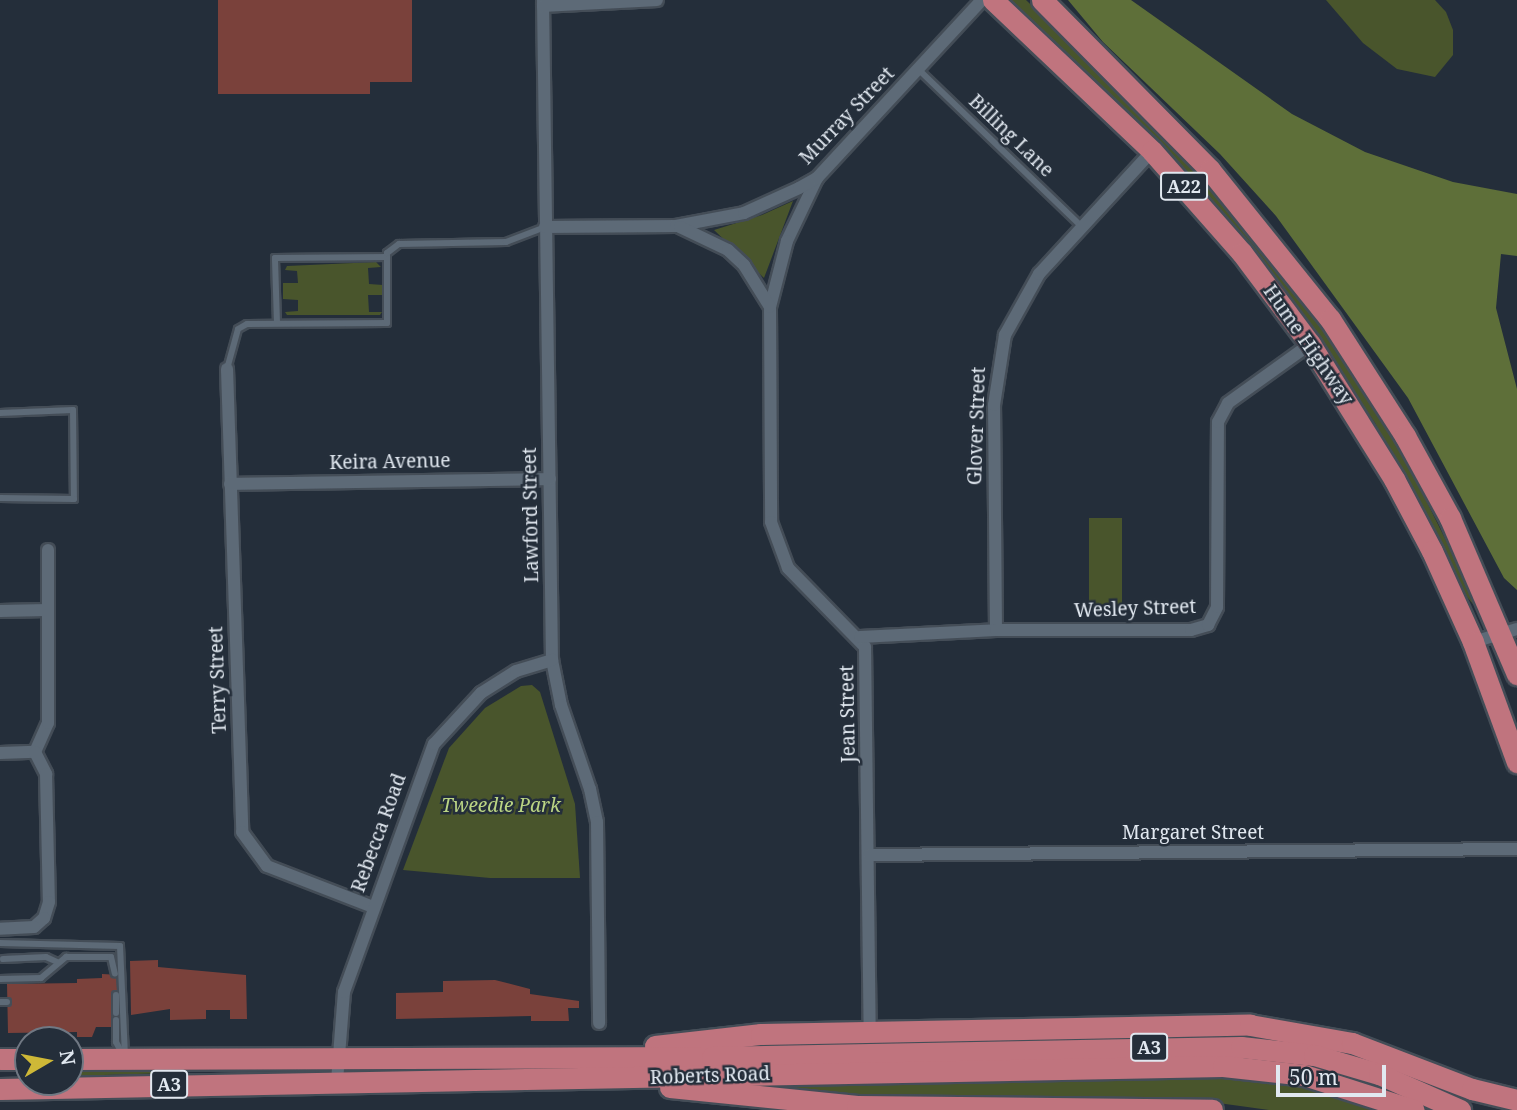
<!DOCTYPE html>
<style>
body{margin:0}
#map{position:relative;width:1517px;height:1110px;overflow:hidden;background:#242e3a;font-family:"Noto Serif",serif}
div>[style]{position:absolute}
.green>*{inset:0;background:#49552c;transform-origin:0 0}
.forest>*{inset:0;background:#5e6f39}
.building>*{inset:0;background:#7a413b}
.roads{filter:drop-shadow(2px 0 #444d57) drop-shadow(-2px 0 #444d57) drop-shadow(0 2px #444d57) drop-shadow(0 -2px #444d57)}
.service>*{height:6px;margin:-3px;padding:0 3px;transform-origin:3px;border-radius:3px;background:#5d6a77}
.minor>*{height:12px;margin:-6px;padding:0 6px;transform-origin:6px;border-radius:6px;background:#5d6a77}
.trunk>*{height:21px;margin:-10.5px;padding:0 10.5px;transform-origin:10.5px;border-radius:10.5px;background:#c0747e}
span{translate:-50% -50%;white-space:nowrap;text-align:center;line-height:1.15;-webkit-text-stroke:5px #242e3a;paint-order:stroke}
.shield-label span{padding:2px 5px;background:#242e3a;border:2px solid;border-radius:5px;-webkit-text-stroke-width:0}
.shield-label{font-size:18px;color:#e1e8f0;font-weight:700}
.street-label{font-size:19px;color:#e1e8f0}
.park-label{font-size:19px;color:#bbd584;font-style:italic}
.north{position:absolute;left:14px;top:1026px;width:70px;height:70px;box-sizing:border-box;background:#242e3a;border:2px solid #707883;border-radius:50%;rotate:80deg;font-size:19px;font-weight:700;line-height:28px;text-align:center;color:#e1e8f0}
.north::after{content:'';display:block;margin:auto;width:24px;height:32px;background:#ceb837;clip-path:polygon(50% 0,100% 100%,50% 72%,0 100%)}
.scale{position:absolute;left:1276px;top:1065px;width:110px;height:32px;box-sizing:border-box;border:4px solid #e1e8f0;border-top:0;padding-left:9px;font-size:21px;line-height:24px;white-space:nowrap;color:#e1e8f0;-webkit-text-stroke:5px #242e3a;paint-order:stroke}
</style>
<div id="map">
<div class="green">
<div style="clip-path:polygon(1008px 0,1026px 0,1154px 125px,1223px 200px,1307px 306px,1403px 454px,1484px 617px,1467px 597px,1375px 423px,1273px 273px,1175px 160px)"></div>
<div style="clip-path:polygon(1326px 0,1435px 0,1446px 12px,1453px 30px,1453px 55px,1435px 77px,1397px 69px,1363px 43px)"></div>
<div style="clip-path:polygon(793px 201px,764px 278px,714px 230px,762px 215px)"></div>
<div style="clip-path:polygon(376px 262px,381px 267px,368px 268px,369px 284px,383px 285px,384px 295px,368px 295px,369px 312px,382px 312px,380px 315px,287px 315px,285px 312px,298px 311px,298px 300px,283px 299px,283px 283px,298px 283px,297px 271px,285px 270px,287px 266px)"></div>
<div style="left:1122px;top:518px;width:90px;height:33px;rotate:90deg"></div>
<div style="clip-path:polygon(532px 685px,540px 692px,575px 804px,580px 878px,490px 878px,403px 870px,449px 748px,485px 708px,521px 686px)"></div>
<div style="clip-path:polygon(171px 1069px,171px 1073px,70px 1076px,70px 1070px)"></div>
<div style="clip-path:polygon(1201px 1077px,1291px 1084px,1384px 1110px,1269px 1110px,1182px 1098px,899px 1100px,751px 1091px,749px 1083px)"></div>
</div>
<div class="forest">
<div style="clip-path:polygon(1068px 0,1131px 0,1292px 114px,1365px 152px,1453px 182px,1517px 194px,1517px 256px,1501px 254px,1496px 308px,1517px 389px,1517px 590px,1504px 578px,1408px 398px,1276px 216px,1220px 154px,1103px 42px)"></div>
</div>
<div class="building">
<div style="clip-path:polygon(218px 0,412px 0,412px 82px,370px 82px,370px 94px,218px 94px)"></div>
<div style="clip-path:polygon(158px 960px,158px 967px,246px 975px,247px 1019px,230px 1019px,230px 1010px,206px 1010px,206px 1019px,170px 1020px,170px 1009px,131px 1015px,130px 961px)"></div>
<div style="clip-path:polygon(102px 974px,121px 975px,121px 995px,113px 995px,113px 1013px,120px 1013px,121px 1020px,113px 1020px,113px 1027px,96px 1027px,92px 1037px,77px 1037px,77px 1032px,8px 1033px,7px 984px,77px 983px,77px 979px,102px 978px)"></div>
<div style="clip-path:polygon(495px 980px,530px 989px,530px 994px,579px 1001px,579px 1008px,568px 1008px,569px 1021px,531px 1021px,531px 1016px,396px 1019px,396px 993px,443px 992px,443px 981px)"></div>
</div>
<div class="roads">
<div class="service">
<div style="left:919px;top:70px;width:225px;rotate:43.9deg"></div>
<div style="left:277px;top:323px;width:65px;rotate:-91.8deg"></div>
<div style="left:275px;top:258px;width:112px;rotate:-0.5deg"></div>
<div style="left:227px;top:369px;width:41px;rotate:-74.6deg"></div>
<div style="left:238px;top:329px;width:10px;rotate:-29deg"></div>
<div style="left:247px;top:324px;width:140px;rotate:-0.4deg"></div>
<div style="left:387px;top:323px;width:70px;rotate:-90deg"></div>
<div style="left:387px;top:253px;width:15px;rotate:-37deg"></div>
<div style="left:399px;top:244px;width:107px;rotate:-1.1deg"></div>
<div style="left:506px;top:242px;width:42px;rotate:-21deg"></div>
<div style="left:0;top:413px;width:73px;rotate:-2.4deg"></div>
<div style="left:73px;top:410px;width:89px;rotate:89.4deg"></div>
<div style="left:74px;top:499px;width:74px;rotate:-179.2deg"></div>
<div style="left:0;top:943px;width:120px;rotate:1.4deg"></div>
<div style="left:120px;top:946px;width:111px;rotate:87.4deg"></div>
<div style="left:3px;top:959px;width:43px;rotate:-2.7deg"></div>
<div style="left:46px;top:957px;width:12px;rotate:24deg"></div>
<div style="left:0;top:979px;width:41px;rotate:-1.4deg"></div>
<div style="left:41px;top:978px;width:33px;rotate:-40deg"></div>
<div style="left:66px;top:957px;width:45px"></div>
<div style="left:111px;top:957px;width:17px;rotate:77deg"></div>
<div style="left:116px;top:995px;width:18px;rotate:90deg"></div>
<div style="left:0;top:1002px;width:7px"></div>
<div style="left:116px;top:1020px;width:22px;rotate:90deg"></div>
<div style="left:116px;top:1042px;width:15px;rotate:62deg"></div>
<div style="left:58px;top:1033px;width:7px;rotate:74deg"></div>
</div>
<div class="minor">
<div style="left:543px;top:0;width:660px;rotate:89.22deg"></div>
<div style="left:552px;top:660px;width:46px;rotate:78.7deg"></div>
<div style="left:561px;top:705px;width:89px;rotate:71deg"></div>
<div style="left:590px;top:789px;width:34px;rotate:78deg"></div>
<div style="left:597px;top:822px;width:201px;rotate:89.4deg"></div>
<div style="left:543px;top:6px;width:114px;rotate:-3deg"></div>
<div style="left:817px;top:178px;width:70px;rotate:115.5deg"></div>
<div style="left:787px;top:241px;width:68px;rotate:104.4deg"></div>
<div style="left:770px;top:307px;width:215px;rotate:89.7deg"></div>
<div style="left:771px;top:522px;width:49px;rotate:69.7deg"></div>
<div style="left:788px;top:568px;width:110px;rotate:45.7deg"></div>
<div style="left:865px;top:647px;width:384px;rotate:89.3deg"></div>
<div style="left:545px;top:227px;width:131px;rotate:-0.4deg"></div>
<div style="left:676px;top:226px;width:69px;rotate:-10.8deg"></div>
<div style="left:744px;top:213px;width:60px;rotate:-24.4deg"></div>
<div style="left:799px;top:188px;width:21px;rotate:-29deg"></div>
<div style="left:817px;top:178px;width:243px;rotate:-47.2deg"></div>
<div style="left:680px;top:227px;width:53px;rotate:25.6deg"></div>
<div style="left:728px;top:250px;width:22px;rotate:43deg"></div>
<div style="left:744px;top:265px;width:49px;rotate:58.2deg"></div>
<div style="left:227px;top:369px;width:463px;rotate:88.1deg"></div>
<div style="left:242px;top:832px;width:42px;rotate:53.7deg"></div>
<div style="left:267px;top:866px;width:114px;rotate:21.1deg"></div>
<div style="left:230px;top:484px;width:320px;rotate:-0.9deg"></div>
<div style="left:0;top:611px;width:47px;rotate:-1.2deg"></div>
<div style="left:996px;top:630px;width:225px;rotate:-90.5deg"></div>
<div style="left:994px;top:405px;width:71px;rotate:-81.1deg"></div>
<div style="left:1005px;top:335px;width:70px;rotate:-60.9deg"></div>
<div style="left:1039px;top:274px;width:167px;rotate:-47.4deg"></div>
<div style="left:860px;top:637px;width:136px;rotate:-2.9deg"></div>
<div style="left:996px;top:630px;width:195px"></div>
<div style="left:1191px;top:630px;width:18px;rotate:-16deg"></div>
<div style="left:1208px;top:625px;width:20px;rotate:-63deg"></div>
<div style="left:1217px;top:607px;width:185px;rotate:-89.7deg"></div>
<div style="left:1218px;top:422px;width:21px;rotate:-62deg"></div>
<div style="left:1228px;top:403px;width:101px;rotate:-35.7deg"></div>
<div style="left:1473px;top:642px;width:46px;rotate:-16.5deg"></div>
<div style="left:35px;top:752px;width:32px;rotate:-66deg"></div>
<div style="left:48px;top:723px;width:173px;rotate:-90deg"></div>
<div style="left:0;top:753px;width:35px;rotate:-2deg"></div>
<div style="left:35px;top:752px;width:25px;rotate:63deg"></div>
<div style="left:46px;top:774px;width:128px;rotate:88.7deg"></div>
<div style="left:49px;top:902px;width:17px;rotate:107deg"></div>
<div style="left:44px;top:918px;width:13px;rotate:138deg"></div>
<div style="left:34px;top:927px;width:34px;rotate:177deg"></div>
<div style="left:869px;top:855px;width:648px;rotate:-0.53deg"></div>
<div style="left:337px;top:1081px;width:89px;rotate:-85.5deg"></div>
<div style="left:344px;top:992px;width:264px;rotate:-70.1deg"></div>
<div style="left:434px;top:744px;width:69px;rotate:-47.3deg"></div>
<div style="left:481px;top:693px;width:41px;rotate:-32.2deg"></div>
<div style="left:516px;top:671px;width:38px;rotate:-17deg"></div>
</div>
<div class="trunk">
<div style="left:993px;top:0;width:219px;rotate:43.5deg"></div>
<div style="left:1152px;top:151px;width:136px;rotate:48.6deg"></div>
<div style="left:1242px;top:253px;width:114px;rotate:53.2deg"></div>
<div style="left:1310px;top:344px;width:159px;rotate:58.1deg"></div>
<div style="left:1394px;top:479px;width:81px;rotate:62.2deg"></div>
<div style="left:1432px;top:551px;width:100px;rotate:65.7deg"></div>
<div style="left:1473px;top:642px;width:128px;rotate:69.9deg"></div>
<div style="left:1042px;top:0;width:239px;rotate:45.3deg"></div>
<div style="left:1210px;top:170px;width:191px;rotate:51.2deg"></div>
<div style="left:1330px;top:319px;width:139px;rotate:57.3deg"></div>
<div style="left:1405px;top:436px;width:94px;rotate:61.2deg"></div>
<div style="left:1450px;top:518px;width:170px;rotate:66.8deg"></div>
<div style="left:655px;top:1046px;width:107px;rotate:-6.5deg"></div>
<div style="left:761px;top:1034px;width:489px;rotate:-1.1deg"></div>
<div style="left:1250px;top:1025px;width:104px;rotate:10deg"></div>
<div style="left:1352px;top:1043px;width:129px;rotate:21deg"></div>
<div style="left:1472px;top:1089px;width:46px;rotate:13.7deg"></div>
<div style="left:0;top:1059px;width:28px"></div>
<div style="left:70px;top:1059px;width:642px;rotate:-0.18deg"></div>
<div style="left:712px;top:1057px;width:529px;rotate:-1.08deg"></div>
<div style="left:1241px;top:1047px;width:73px;rotate:6.3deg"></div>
<div style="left:1314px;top:1055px;width:68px;rotate:16.3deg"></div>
<div style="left:1379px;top:1074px;width:89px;rotate:24deg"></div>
<div style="left:670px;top:1087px;width:188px;rotate:5.8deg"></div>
<div style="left:857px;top:1106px;width:355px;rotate:0.6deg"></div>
<div style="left:0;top:1089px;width:1223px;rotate:-1.08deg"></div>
<div style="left:1223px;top:1066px;width:81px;rotate:6.3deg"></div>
<div style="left:1304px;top:1075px;width:115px;rotate:17.7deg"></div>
</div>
</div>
<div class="shield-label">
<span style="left:1184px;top:186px">A22</span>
<span style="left:1149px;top:1047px">A3</span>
<span style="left:169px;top:1084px">A3</span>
</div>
<div class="street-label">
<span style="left:847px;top:116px;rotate:-46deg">Murray Street</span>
<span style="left:1011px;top:136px;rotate:44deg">Billing Lane</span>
<span style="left:1308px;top:345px;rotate:55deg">Hume Highway</span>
<span style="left:977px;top:426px;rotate:-88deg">Glover Street</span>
<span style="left:390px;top:462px;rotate:-1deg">Keira Avenue</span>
<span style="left:531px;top:515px;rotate:-91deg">Lawford Street</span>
<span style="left:1135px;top:609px;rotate:-2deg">Wesley Street</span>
<span style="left:218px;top:680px;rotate:-92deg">Terry Street</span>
<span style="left:848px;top:714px;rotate:-91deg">Jean Street</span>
<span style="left:379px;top:833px;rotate:-70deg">Rebecca Road</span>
<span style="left:1193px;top:833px">Margaret Street</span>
<span style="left:710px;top:1076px;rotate:-2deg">Roberts Road</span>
</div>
<div class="park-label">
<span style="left:501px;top:806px">Tweedie Park</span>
</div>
<div class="north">N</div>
<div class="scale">50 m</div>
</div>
